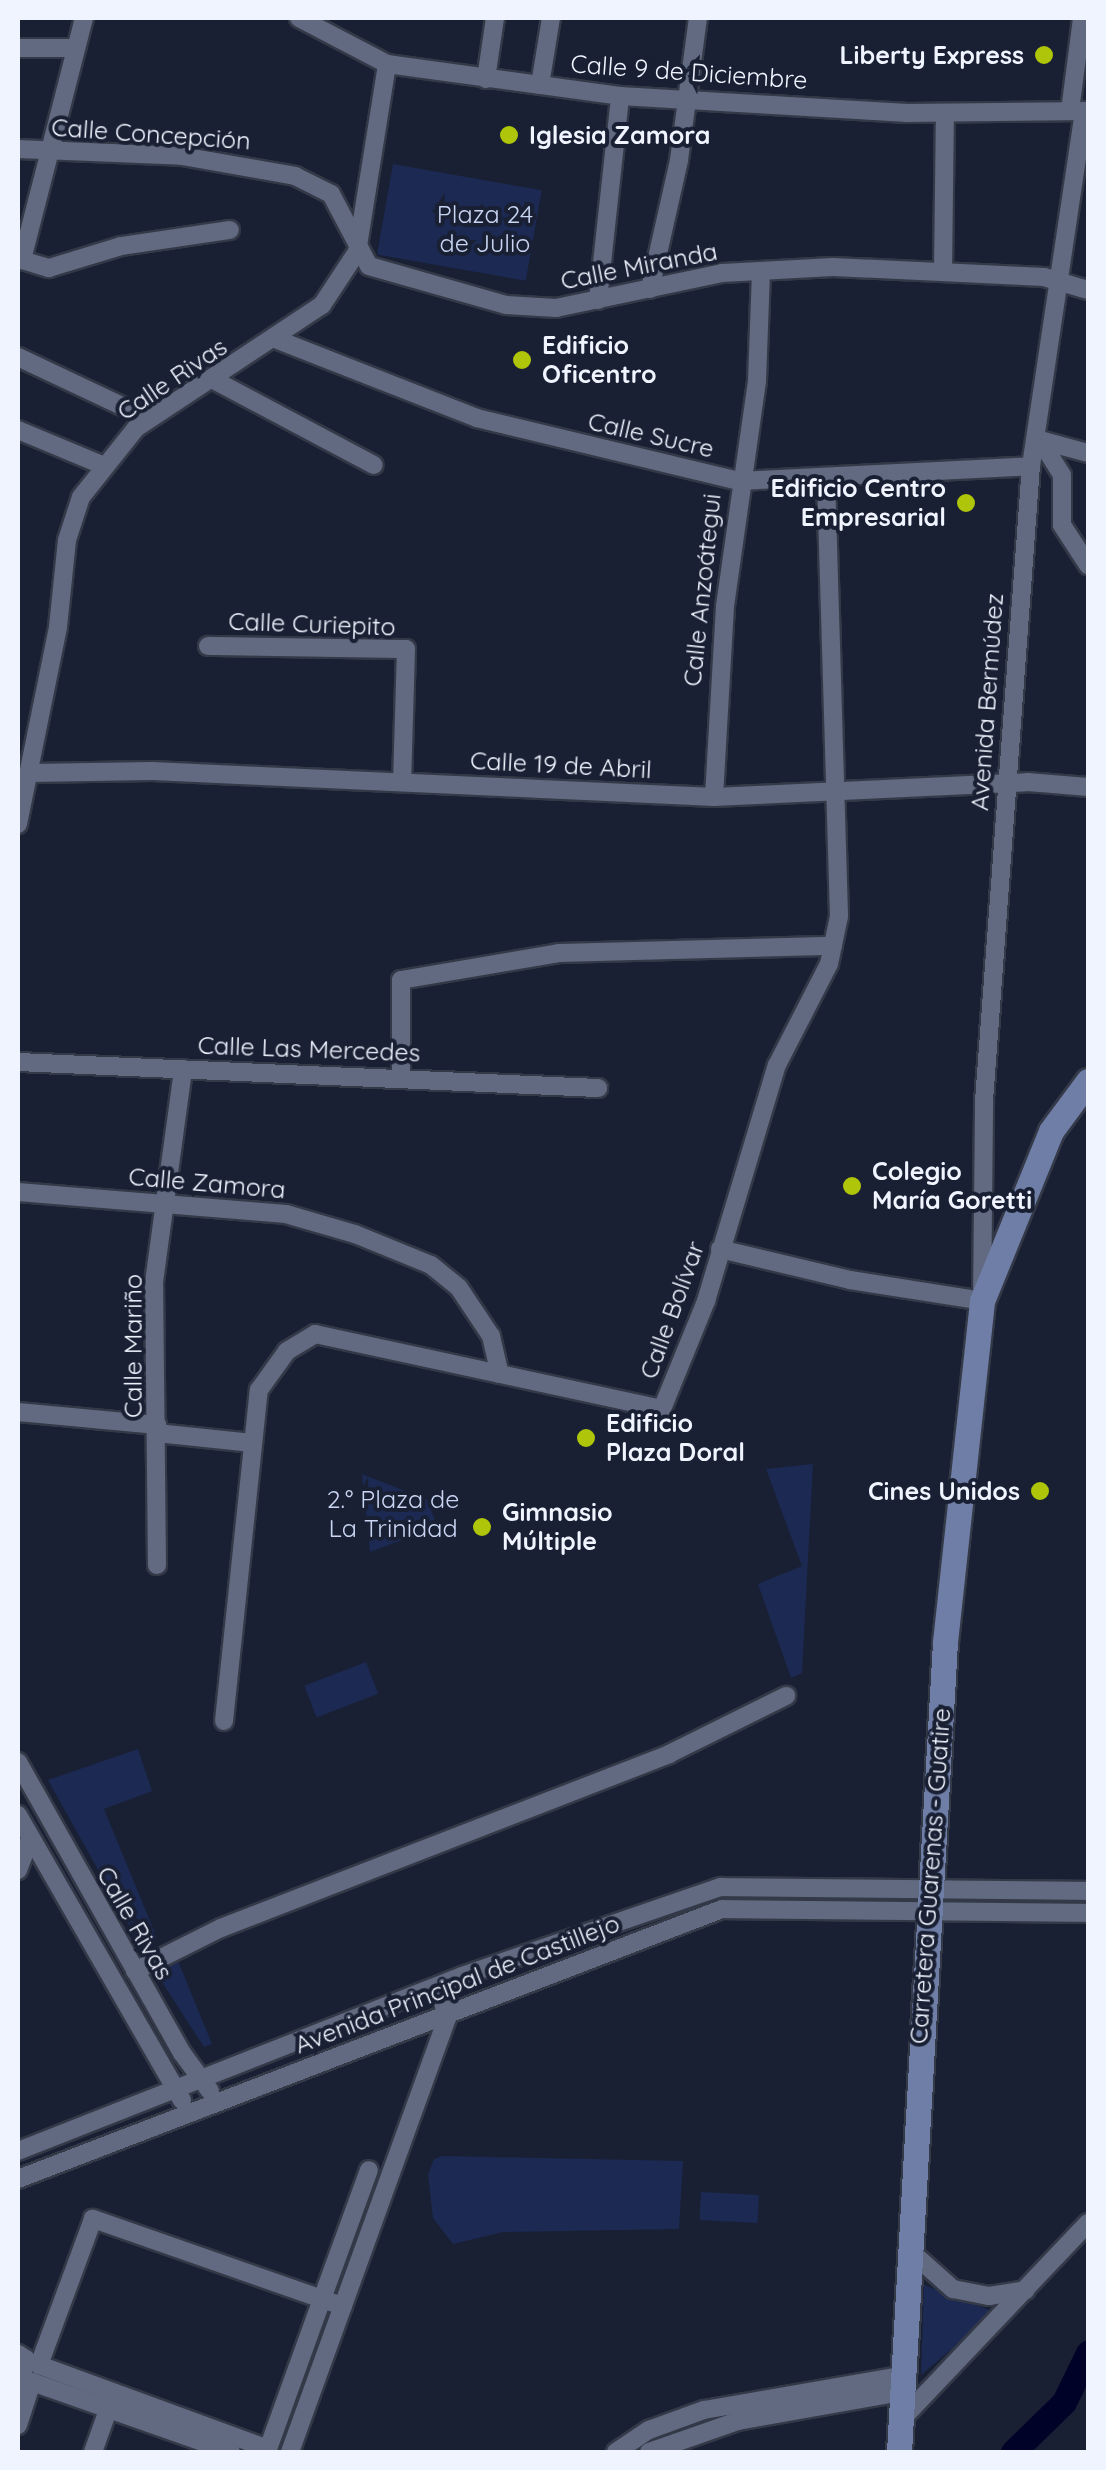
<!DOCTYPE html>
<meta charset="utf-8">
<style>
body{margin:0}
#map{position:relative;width:1106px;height:2470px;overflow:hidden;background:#192033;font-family:Quicksand,sans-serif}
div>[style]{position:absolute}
.green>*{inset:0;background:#1c2952;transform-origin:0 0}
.river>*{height:25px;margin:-12.5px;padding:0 12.5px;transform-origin:12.5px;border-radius:12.5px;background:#010227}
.roads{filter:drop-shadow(2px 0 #343948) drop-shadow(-2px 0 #343948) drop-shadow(0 2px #343948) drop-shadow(0 -2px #343948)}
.minor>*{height:18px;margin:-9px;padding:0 9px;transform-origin:9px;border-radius:9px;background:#616a80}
.secondary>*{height:25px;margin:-12.5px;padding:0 12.5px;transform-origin:12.5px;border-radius:12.5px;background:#6f7ea6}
.dots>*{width:28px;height:28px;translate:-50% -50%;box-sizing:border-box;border:5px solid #192033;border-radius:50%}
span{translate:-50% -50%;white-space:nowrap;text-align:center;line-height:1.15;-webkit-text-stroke:8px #192033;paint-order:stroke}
.poi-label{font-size:25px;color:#f0f4ff;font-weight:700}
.right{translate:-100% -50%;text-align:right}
.left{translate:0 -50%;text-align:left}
.street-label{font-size:25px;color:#f0f4ff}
.park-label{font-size:25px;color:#c9d5f3}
.frame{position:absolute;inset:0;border:20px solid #f0f4ff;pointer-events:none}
</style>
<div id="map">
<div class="green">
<div style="left:393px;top:164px;width:151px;height:92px;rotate:10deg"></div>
<div style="clip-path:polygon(813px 1464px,802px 1673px,791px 1678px,758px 1584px,802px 1566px,766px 1469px)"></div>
<div style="clip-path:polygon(362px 1474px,428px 1500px,437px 1527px,370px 1552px)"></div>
<div style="left:366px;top:1662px;width:34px;height:66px;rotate:69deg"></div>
<div style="clip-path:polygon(138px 1749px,152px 1791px,104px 1809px,157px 1938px,140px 1945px,48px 1780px)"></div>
<div style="clip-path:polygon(178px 1961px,212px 2044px,204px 2047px,154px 1970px)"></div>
<div style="clip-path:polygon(443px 2156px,683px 2161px,679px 2229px,503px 2232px,453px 2244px,433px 2218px,428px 2175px,434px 2159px)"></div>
<div style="left:701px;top:2192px;width:58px;height:28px;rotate:3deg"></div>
<div style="clip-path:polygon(924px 2285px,995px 2312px,921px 2375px)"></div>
</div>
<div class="river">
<div style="left:1013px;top:2452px;width:71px;rotate:-44.4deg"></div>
<div style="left:1064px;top:2402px;width:55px;rotate:-63.9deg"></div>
</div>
<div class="roads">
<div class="minor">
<div style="left:84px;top:18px;width:250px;rotate:104.4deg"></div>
<div style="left:22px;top:260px;width:28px;rotate:17deg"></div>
<div style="left:49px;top:268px;width:75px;rotate:-17deg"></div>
<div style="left:121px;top:246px;width:110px;rotate:-8.4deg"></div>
<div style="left:299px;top:18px;width:99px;rotate:27.6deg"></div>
<div style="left:387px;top:64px;width:235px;rotate:7.8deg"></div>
<div style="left:620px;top:96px;width:288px;rotate:3.4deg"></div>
<div style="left:907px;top:113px;width:181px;rotate:-0.6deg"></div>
<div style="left:18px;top:48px;width:57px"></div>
<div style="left:486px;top:79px;width:62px;rotate:-81.6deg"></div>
<div style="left:540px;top:85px;width:68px;rotate:-80.7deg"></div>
<div style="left:1070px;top:111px;width:94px;rotate:-82.6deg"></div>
<div style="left:18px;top:149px;width:164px;rotate:2.4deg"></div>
<div style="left:182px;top:156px;width:115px;rotate:10deg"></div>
<div style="left:295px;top:176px;width:40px;rotate:26.6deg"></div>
<div style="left:331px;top:194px;width:81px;rotate:62.2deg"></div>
<div style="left:369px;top:266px;width:142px;rotate:15.9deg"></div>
<div style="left:506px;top:305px;width:50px;rotate:3.4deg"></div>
<div style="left:556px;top:308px;width:170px;rotate:-11.9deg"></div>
<div style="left:722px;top:273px;width:111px;rotate:-3.1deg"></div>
<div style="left:833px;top:267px;width:211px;rotate:2.7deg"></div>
<div style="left:1044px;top:277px;width:46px;rotate:16.5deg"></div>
<div style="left:943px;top:271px;width:158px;rotate:-89.3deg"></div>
<div style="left:650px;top:289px;width:132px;rotate:-77.3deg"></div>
<div style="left:679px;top:160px;width:143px;rotate:-82.4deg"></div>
<div style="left:598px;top:300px;width:205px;rotate:-83.8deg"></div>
<div style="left:278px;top:340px;width:214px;rotate:21.4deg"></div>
<div style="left:477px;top:418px;width:269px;rotate:13.5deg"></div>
<div style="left:739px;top:481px;width:292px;rotate:-2.9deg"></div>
<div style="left:18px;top:357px;width:145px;rotate:25.3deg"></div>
<div style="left:212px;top:379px;width:183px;rotate:28deg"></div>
<div style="left:18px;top:430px;width:91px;rotate:22.6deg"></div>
<div style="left:1040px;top:440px;width:41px;rotate:57.8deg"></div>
<div style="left:1062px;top:475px;width:50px;rotate:90deg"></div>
<div style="left:1062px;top:525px;width:48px;rotate:57deg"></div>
<div style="left:1040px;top:440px;width:50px;rotate:15.2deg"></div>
<div style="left:208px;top:646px;width:198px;rotate:0.9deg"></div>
<div style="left:406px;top:649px;width:132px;rotate:91.7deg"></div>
<div style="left:30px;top:773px;width:122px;rotate:-0.9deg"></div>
<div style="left:152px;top:771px;width:563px;rotate:2.65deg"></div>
<div style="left:714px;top:797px;width:314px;rotate:-2.7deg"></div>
<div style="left:1028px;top:782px;width:60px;rotate:4.8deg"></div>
<div style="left:714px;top:797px;width:191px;rotate:-86.7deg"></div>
<div style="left:725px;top:606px;width:227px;rotate:-81.9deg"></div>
<div style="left:757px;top:381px;width:110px;rotate:-87.9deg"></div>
<div style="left:18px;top:824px;width:201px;rotate:-78.5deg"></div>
<div style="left:58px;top:627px;width:87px;rotate:-84.1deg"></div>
<div style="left:67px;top:540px;width:45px;rotate:-72deg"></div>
<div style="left:81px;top:497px;width:88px;rotate:-51.4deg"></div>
<div style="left:136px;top:428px;width:223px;rotate:-33.5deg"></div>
<div style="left:322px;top:305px;width:64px;rotate:-56.6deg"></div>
<div style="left:357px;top:252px;width:190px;rotate:-80.9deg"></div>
<div style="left:18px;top:1062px;width:581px;rotate:2.57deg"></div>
<div style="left:401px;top:1077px;width:97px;rotate:-90deg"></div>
<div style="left:401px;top:980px;width:160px;rotate:-9.7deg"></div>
<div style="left:559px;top:953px;width:274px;rotate:-1.5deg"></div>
<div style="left:18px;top:1192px;width:269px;rotate:4.7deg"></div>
<div style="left:286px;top:1214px;width:72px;rotate:16.2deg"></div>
<div style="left:355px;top:1234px;width:82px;rotate:22.2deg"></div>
<div style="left:431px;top:1265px;width:36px;rotate:39deg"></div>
<div style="left:459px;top:1288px;width:58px;rotate:56.3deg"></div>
<div style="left:491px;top:1336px;width:39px;rotate:77deg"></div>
<div style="left:720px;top:1249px;width:134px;rotate:13.4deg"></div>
<div style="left:850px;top:1280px;width:134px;rotate:9deg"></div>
<div style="left:982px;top:1301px;width:200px;rotate:-89.4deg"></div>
<div style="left:984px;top:1101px;width:637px;rotate:-85.77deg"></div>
<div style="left:1031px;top:466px;width:359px;rotate:-81.5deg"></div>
<div style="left:18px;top:1412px;width:140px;rotate:5.3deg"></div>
<div style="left:157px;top:1433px;width:96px;rotate:6deg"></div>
<div style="left:157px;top:1565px;width:283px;rotate:-90.6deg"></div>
<div style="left:154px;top:1282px;width:215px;rotate:-82.2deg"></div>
<div style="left:224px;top:1721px;width:333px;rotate:-84deg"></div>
<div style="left:259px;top:1390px;width:48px;rotate:-54.3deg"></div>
<div style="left:287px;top:1351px;width:33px;rotate:-31deg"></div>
<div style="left:315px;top:1334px;width:355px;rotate:12.2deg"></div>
<div style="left:662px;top:1409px;width:117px;rotate:-67.8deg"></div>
<div style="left:706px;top:1301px;width:246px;rotate:-73.3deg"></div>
<div style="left:777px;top:1065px;width:114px;rotate:-62.8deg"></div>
<div style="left:829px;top:964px;width:49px;rotate:-78.2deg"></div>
<div style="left:839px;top:916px;width:437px;rotate:-91.7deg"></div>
<div style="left:18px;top:1762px;width:334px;rotate:60.6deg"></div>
<div style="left:182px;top:2053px;width:47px;rotate:53.6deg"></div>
<div style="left:18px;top:1815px;width:329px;rotate:60.1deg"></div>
<div style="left:18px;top:1870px;width:33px;rotate:-69deg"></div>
<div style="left:135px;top:1971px;width:96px;rotate:-26.6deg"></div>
<div style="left:221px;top:1928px;width:481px;rotate:-21.2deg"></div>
<div style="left:669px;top:1754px;width:131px;rotate:-26.4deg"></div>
<div style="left:18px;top:2151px;width:477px;rotate:-21.5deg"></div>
<div style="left:462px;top:1976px;width:274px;rotate:-19deg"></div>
<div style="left:721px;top:1887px;width:367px;rotate:0.6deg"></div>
<div style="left:18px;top:2179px;width:754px;rotate:-20.98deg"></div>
<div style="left:722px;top:1909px;width:366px;rotate:0.6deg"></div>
<div style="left:909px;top:2250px;width:59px;rotate:41.6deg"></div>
<div style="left:953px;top:2289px;width:37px;rotate:11deg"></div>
<div style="left:989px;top:2296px;width:37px;rotate:-9deg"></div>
<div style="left:343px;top:2306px;width:22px;rotate:-162deg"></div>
<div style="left:322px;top:2299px;width:243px;rotate:-160.7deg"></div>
<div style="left:93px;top:2219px;width:156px;rotate:110.3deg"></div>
<div style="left:39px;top:2365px;width:244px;rotate:20.1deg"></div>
<div style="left:268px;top:2449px;width:159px;rotate:-70.2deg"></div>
<div style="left:322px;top:2299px;width:137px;rotate:-70deg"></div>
<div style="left:18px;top:2354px;width:9px;rotate:32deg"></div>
<div style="left:26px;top:2359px;width:32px;rotate:104deg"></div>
<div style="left:900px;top:2421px;width:273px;rotate:-46.5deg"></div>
<div style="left:18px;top:2425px;width:45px;rotate:-72deg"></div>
<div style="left:32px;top:2382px;width:211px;rotate:19.4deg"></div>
<div style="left:93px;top:2452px;width:45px;rotate:-70.3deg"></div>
<div style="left:290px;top:2452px;width:464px;rotate:-70.1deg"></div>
<div style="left:448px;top:2016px;width:31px;rotate:-111deg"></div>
<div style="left:616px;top:2452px;width:40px;rotate:-34deg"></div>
<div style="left:649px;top:2430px;width:59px;rotate:-20deg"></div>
<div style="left:704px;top:2410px;width:200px;rotate:-9.8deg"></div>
<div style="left:649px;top:2452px;width:94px;rotate:-19.2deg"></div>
<div style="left:738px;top:2421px;width:166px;rotate:-10.1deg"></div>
</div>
<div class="secondary">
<div style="left:899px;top:2452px;width:811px;rotate:-86.75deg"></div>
<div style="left:945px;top:1642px;width:343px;rotate:-83.8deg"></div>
<div style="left:982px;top:1301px;width:183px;rotate:-67.9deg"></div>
<div style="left:1051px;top:1131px;width:62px;rotate:-53.5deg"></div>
</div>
</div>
<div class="dots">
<div style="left:1044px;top:55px;background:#aec509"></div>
<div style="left:509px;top:135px;background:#aec509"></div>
<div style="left:522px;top:360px;background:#aec509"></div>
<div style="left:966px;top:503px;background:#aec509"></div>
<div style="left:852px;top:1186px;background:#aec509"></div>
<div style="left:586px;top:1438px;background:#aec509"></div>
<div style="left:1040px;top:1491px;background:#aec509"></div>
<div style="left:482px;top:1527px;background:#aec509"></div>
</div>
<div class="poi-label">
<span class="right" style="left:1024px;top:55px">Liberty Express</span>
<span class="left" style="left:529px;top:135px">Iglesia Zamora</span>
<span class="left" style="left:542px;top:360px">Edificio<br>Oficentro</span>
<span class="right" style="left:946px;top:503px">Edificio Centro<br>Empresarial</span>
<span class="left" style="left:872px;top:1186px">Colegio<br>María Goretti</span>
<span class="left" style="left:606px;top:1438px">Edificio<br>Plaza Doral</span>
<span class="right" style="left:1020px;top:1491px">Cines Unidos</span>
<span class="left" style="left:502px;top:1527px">Gimnasio<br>Múltiple</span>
</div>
<div class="street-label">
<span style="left:689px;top:72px;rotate:4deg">Calle 9 de Diciembre</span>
<span style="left:151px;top:134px;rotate:4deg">Calle Concepción</span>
<span style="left:639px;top:266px;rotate:-11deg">Calle Miranda</span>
<span style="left:172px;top:379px;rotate:-34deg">Calle Rivas</span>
<span style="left:651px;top:435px;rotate:13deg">Calle Sucre</span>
<span style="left:702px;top:590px;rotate:-84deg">Calle Anzoátegui</span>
<span style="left:312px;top:624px;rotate:2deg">Calle Curiepito</span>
<span style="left:987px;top:702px;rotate:-86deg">Avenida Bermúdez</span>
<span style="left:561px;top:765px;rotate:3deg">Calle 19 de Abril</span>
<span style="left:309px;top:1049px;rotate:2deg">Calle Las Mercedes</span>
<span style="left:207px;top:1183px;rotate:5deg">Calle Zamora</span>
<span style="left:672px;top:1310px;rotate:-70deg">Calle Bolívar</span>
<span style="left:133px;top:1346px;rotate:-90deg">Calle Mariño</span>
<span style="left:930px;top:1876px;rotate:-86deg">Carretera Guarenas - Guatire</span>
<span style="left:135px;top:1923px;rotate:60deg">Calle Rivas</span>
<span style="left:457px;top:1984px;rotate:-21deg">Avenida Principal de Castillejo</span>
</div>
<div class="park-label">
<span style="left:485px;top:229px">Plaza 24<br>de Julio</span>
<span style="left:393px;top:1514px">2.° Plaza de<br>La Trinidad</span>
</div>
<div class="frame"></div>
</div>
